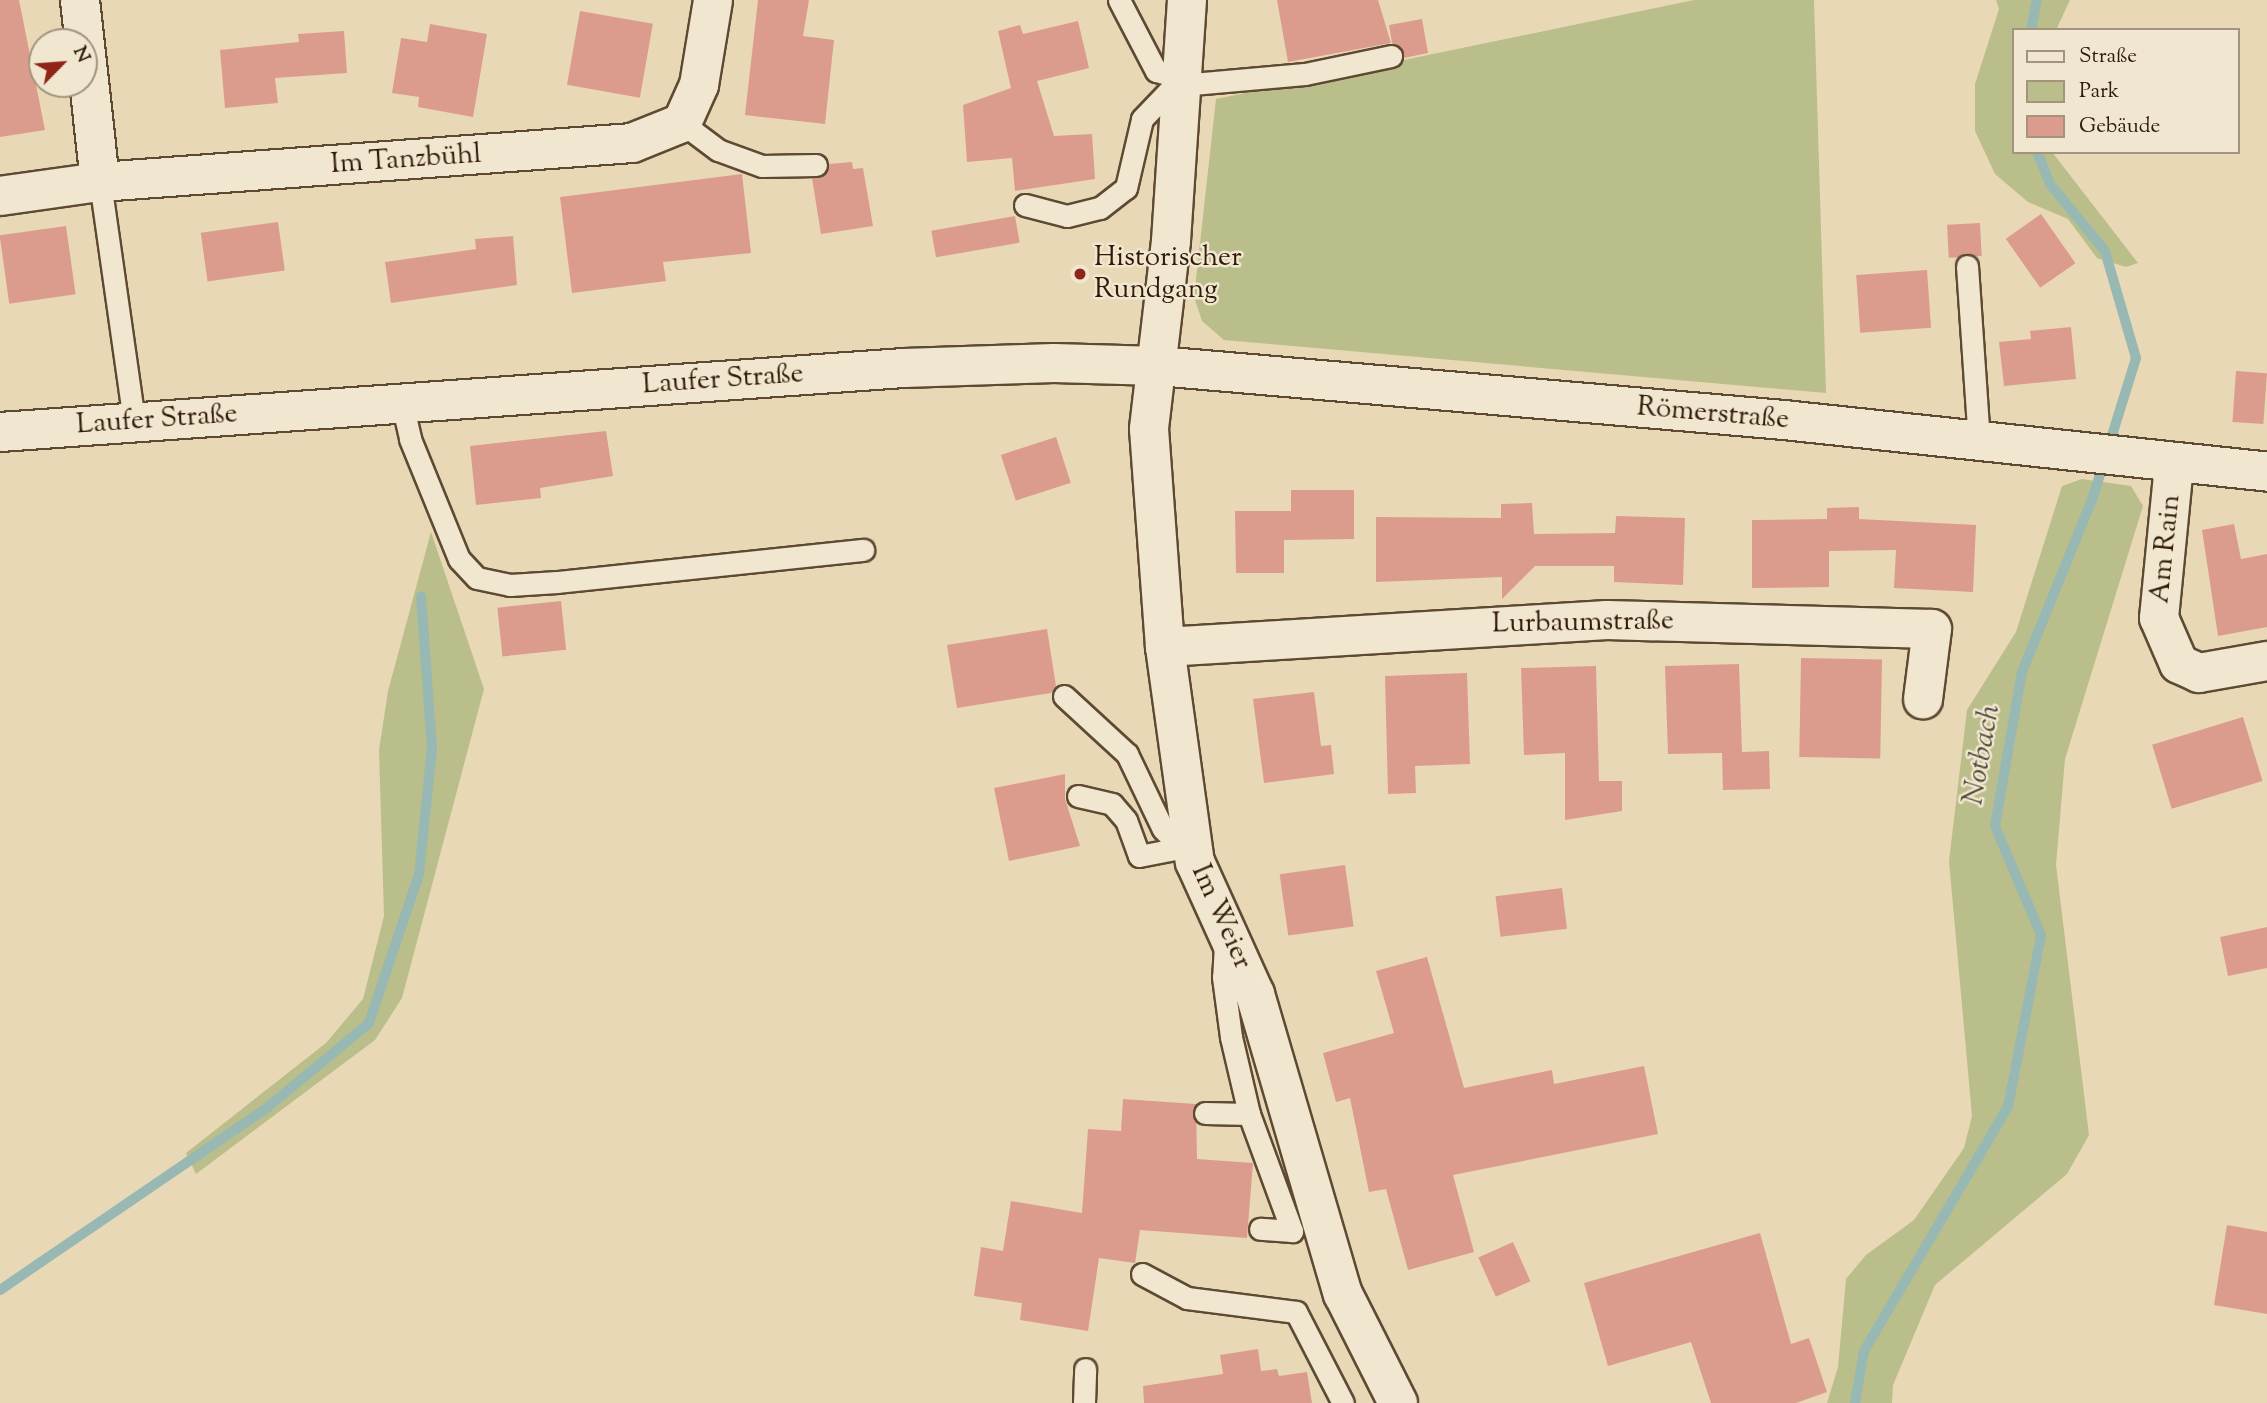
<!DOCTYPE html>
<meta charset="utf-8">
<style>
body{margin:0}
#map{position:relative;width:2267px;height:1403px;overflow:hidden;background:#e9d8b5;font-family:"Sorts Mill Goudy",serif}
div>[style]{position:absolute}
.green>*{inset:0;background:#b9be8b}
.stream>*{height:10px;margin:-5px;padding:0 5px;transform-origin:5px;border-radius:5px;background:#98b9b3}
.building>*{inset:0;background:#dc9c8d;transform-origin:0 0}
.roads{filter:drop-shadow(2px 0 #5e4a33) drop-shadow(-2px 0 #5e4a33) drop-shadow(0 2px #5e4a33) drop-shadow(0 -2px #5e4a33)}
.lane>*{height:21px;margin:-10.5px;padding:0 10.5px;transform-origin:10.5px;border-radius:10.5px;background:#f1e6cf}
.street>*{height:38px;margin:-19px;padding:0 19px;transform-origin:19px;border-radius:19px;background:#f1e6cf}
.secondary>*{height:38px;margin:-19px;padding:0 19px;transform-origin:19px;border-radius:19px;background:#f1e6cf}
.dots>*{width:19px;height:19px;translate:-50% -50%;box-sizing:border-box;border:4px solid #f1e6cf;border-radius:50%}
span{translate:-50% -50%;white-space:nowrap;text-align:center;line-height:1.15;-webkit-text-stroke:5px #f1e6cf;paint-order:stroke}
.street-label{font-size:28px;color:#301a08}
.poi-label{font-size:28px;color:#301a08}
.left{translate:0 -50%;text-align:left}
.water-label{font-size:30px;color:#4f4a3b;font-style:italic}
.legend{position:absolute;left:2012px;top:28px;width:228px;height:126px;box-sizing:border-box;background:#f1e6cf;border:2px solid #a4947f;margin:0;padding:9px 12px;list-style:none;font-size:21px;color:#301a08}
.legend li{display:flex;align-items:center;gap:14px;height:35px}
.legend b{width:35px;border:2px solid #a4947f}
.north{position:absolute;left:28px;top:28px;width:70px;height:70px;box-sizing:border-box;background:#f1e6cf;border:2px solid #a4947f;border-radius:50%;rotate:65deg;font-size:19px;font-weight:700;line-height:28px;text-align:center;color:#301a08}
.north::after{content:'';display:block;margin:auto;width:24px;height:32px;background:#8f2418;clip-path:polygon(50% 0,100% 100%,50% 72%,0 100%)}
</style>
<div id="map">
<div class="green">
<div style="clip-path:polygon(1694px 0,1814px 0,1826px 393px,1224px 340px,1202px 321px,1194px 297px,1216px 99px)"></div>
<div style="clip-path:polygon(1996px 0,2070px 0,2056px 30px,2013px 30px,2013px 152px,2052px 152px,2138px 263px,2126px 267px,2097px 258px,2068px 219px,2028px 202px,1995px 174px,1975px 131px,1975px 84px,1999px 9px)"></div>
<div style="clip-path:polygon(2082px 479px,2131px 486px,2143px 506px,2065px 759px,2056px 865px,2089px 1135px,2067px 1174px,1935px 1285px,1893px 1385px,1892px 1403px,1827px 1403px,1838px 1367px,1846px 1279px,1866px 1255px,1914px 1220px,1964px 1148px,1972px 1116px,1949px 861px,1967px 710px,2016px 632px,2062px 486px)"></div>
<div style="clip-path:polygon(431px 532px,484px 689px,402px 998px,375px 1040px,196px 1174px,186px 1153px,326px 1043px,363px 999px,384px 916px,379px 750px,388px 691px)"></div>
</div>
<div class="stream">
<div style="left:2031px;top:30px;width:31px;rotate:-79deg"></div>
<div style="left:0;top:1290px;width:325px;rotate:-34.3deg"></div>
<div style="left:268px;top:1107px;width:131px;rotate:-39.7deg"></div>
<div style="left:369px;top:1023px;width:157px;rotate:-71.4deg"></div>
<div style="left:419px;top:874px;width:126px;rotate:-84.1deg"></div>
<div style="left:432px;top:749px;width:153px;rotate:-94.1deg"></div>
<div style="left:1855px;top:1403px;width:53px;rotate:-80.2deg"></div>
<div style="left:1864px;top:1351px;width:283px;rotate:-59.5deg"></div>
<div style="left:2008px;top:1107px;width:175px;rotate:-79.1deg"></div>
<div style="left:2041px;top:935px;width:118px;rotate:-112.9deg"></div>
<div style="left:1995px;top:826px;width:156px;rotate:-80.1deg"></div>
<div style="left:2022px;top:672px;width:189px;rotate:-67.9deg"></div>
<div style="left:2093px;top:497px;width:145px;rotate:-72.8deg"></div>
<div style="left:2136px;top:358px;width:111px;rotate:-106.2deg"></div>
<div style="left:2105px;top:251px;width:87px;rotate:-129.4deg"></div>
<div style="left:2050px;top:184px;width:35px;rotate:-112deg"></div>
</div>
<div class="building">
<div style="clip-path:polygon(0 0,19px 0,45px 130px,0 137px)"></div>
<div style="clip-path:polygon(758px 0,809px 0,803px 36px,834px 40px,825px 124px,745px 115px)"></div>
<div style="clip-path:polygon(1277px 0,1378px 0,1391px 43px,1288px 62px)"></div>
<div style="left:580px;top:11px;width:74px;height:75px;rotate:10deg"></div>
<div style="clip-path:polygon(1422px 19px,1428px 53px,1404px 58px,1392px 43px,1389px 25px)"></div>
<div style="clip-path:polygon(1078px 21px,1089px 68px,1037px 81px,1054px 136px,1092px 134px,1095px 179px,1015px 191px,1012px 158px,967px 162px,963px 105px,1011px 88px,998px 31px,1020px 25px,1023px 34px)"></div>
<div style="clip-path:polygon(430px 24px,487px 34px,473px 117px,418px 107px,419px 97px,392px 93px,401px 38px,427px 42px)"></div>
<div style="clip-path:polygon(344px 31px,347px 73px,275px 78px,278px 103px,225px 108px,220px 50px,299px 42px,298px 34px)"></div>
<div style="clip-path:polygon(852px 162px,853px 169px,863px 168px,873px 226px,821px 234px,812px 178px,823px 176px,829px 164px)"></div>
<div style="clip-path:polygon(742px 174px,751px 253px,663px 262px,666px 281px,572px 293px,560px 197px)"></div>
<div style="left:2041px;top:214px;width:60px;height:43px;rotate:55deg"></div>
<div style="left:1015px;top:216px;width:27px;height:85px;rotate:80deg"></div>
<div style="left:278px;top:222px;width:49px;height:78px;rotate:82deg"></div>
<div style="left:1980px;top:223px;width:33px;height:33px;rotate:87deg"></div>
<div style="left:66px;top:226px;width:69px;height:67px;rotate:82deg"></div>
<div style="clip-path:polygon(513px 236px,517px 285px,391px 303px,385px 262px,476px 249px,475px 239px)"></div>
<div style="left:1927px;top:270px;width:58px;height:71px;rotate:86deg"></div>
<div style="clip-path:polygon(2071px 327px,2076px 379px,2004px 386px,1999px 342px,2031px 339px,2030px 331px)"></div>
<div style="left:2236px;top:371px;width:31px;height:51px;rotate:4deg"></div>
<div style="clip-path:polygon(606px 431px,613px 476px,540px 488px,541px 498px,476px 505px,470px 446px)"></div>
<div style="left:1056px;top:437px;width:48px;height:58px;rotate:72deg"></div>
<div style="clip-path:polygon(1291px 490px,1354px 490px,1354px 539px,1284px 540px,1284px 573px,1236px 573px,1235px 511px,1291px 511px)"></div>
<div style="clip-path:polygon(1532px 503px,1534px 534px,1615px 533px,1616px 516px,1685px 518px,1683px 585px,1614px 582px,1614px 566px,1535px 566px,1502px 599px,1502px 577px,1376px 582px,1376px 517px,1501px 518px,1501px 504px)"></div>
<div style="clip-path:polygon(1859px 507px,1859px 519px,1976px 525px,1973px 592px,1894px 588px,1896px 550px,1829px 551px,1829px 587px,1752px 588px,1752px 520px,1827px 519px,1827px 508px)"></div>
<div style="clip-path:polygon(2234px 524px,2241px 559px,2267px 554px,2267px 627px,2218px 636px,2202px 530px)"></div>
<div style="left:561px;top:601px;width:49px;height:64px;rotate:84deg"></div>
<div style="clip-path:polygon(1047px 629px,1056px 686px,1051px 693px,957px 708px,947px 645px)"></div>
<div style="left:1801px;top:658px;width:81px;height:99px;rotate:1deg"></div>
<div style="clip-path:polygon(1739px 664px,1742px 752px,1769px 751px,1770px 789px,1723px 790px,1722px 753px,1668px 754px,1665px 666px)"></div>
<div style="clip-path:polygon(1596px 666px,1599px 781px,1622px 781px,1622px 811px,1565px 820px,1565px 753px,1524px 755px,1521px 668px)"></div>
<div style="clip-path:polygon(1467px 673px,1470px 764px,1415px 766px,1416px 793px,1388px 794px,1385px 676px)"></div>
<div style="clip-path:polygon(1314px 692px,1321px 746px,1331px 745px,1334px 774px,1264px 783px,1253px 699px)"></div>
<div style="left:2243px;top:717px;width:67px;height:95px;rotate:73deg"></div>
<div style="clip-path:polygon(1065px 774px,1065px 799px,1080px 846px,1009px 861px,994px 788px)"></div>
<div style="left:1345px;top:865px;width:62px;height:66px;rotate:82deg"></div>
<div style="left:1562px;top:888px;width:41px;height:67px;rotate:83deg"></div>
<div style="clip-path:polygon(2267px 927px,2267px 968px,2228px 976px,2220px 937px)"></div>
<div style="clip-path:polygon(1427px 957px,1464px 1088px,1552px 1070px,1554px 1084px,1644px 1066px,1658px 1134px,1453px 1175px,1474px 1252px,1408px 1270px,1386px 1189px,1369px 1192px,1350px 1098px,1336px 1102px,1323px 1053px,1394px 1033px,1376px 971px)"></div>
<div style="clip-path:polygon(1123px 1099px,1196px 1104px,1197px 1159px,1253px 1163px,1247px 1238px,1140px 1230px,1135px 1263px,1099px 1258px,1088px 1331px,1020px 1320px,1022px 1303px,974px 1296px,981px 1247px,1003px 1251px,1011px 1201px,1082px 1213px,1088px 1129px,1121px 1131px)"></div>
<div style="clip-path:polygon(2227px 1225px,2267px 1232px,2267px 1314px,2214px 1305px)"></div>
<div style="clip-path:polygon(1760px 1233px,1791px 1344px,1809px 1338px,1827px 1392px,1796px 1403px,1711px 1403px,1691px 1342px,1608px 1366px,1584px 1283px)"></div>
<div style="left:1513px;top:1242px;width:43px;height:38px;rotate:66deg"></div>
<div style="clip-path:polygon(1258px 1349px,1261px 1371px,1277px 1369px,1279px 1376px,1307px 1372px,1312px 1403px,1144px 1403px,1143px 1386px,1223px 1374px,1220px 1355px)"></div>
</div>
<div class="roads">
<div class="lane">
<div style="left:1181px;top:85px;width:124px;rotate:-5.1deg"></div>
<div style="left:1305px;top:74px;width:88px;rotate:-11.8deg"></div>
<div style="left:682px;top:123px;width:45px;rotate:36.9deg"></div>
<div style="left:718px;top:150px;width:47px;rotate:20deg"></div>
<div style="left:762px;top:166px;width:54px;rotate:-1.1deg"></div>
<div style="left:100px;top:182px;width:241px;rotate:81.9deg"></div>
<div style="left:1025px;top:205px;width:43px;rotate:14.7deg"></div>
<div style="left:1067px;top:216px;width:34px;rotate:-14deg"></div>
<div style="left:1100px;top:208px;width:33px;rotate:-38deg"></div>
<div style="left:1126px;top:188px;width:71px;rotate:-76.9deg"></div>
<div style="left:1142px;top:119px;width:57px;rotate:-46.4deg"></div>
<div style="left:1181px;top:78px;width:26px;rotate:-164deg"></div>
<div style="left:1156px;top:71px;width:80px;rotate:-117.5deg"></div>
<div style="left:1967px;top:266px;width:176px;rotate:86.1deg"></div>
<div style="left:402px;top:403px;width:37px;rotate:77deg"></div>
<div style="left:410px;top:439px;width:130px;rotate:67.8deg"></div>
<div style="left:459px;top:559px;width:26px;rotate:47deg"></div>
<div style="left:477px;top:578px;width:34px;rotate:12deg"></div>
<div style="left:510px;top:585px;width:47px;rotate:-3.7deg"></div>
<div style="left:557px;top:582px;width:308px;rotate:-6deg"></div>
<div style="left:1064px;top:696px;width:86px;rotate:42.6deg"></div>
<div style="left:1127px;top:754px;width:83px;rotate:64.4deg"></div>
<div style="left:1163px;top:829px;width:40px;rotate:46deg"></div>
<div style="left:1078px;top:796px;width:35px;rotate:13deg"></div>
<div style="left:1112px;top:804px;width:21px;rotate:49deg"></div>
<div style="left:1126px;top:820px;width:38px;rotate:70deg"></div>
<div style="left:1139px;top:856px;width:42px;rotate:-11deg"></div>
<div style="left:1225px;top:943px;width:34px;rotate:93deg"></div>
<div style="left:1223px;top:977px;width:61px;rotate:82.4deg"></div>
<div style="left:1231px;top:1037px;width:79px;rotate:76.8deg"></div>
<div style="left:1249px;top:1114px;width:125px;rotate:69.8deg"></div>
<div style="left:1292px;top:1231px;width:32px;rotate:-176deg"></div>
<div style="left:1205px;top:1113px;width:44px;rotate:1.3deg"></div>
<div style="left:1142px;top:1274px;width:51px;rotate:28.1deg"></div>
<div style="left:1187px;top:1298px;width:110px;rotate:7.3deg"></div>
<div style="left:1296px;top:1312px;width:102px;rotate:62.7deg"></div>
<div style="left:1084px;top:1403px;width:34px;rotate:-88deg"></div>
</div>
<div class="street">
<div style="left:80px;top:0;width:183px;rotate:83.7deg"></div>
<div style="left:1187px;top:0;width:242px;rotate:93.8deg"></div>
<div style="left:1171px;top:241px;width:189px;rotate:96.7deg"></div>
<div style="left:1149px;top:429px;width:219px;rotate:85.8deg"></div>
<div style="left:1165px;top:647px;width:217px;rotate:82.1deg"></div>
<div style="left:1195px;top:862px;width:145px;rotate:65.6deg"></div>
<div style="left:1255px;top:994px;width:313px;rotate:73.7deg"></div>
<div style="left:1343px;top:1294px;width:122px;rotate:63.2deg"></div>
<div style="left:0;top:196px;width:101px;rotate:-8deg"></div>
<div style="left:100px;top:182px;width:533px;rotate:-4.19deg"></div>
<div style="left:632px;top:143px;width:54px;rotate:-21.8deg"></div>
<div style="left:682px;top:123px;width:42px;rotate:-65.9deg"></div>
<div style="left:699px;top:85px;width:86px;rotate:-80.6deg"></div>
<div style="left:2174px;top:465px;width:154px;rotate:95.6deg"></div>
<div style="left:2159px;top:618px;width:50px;rotate:66.5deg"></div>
<div style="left:2179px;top:664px;width:22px;rotate:24deg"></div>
<div style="left:2199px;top:673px;width:69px;rotate:-10deg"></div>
<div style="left:1165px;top:647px;width:443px;rotate:-3.5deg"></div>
<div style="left:1607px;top:620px;width:325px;rotate:1.6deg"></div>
<div style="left:1932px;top:629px;width:71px;rotate:97.3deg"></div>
</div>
<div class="secondary">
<div style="left:0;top:432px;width:906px;rotate:-4.05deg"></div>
<div style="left:904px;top:368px;width:150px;rotate:-1.9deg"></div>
<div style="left:1054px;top:363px;width:104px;rotate:1.7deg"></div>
<div style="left:1158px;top:366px;width:628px;rotate:4.93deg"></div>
<div style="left:1784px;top:420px;width:486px;rotate:6.1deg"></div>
</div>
</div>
<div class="dots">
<div style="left:1080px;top:274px;background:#8f2418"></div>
</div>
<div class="street-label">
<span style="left:406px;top:160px;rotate:-4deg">Im Tanzbühl</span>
<span style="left:723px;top:380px;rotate:-4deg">Laufer Straße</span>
<span style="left:1713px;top:414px;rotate:5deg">Römerstraße</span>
<span style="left:157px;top:420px;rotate:-4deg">Laufer Straße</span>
<span style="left:2166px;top:549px;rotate:-84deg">Am Rain</span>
<span style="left:1583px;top:623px;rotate:-1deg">Lurbaumstraße</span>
<span style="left:1221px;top:917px;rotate:66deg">Im Weier</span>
</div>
<div class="poi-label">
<span class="left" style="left:1094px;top:274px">Historischer<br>Rundgang</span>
</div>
<div class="water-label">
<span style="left:1983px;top:755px;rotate:-80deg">Notbach</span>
</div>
<ul class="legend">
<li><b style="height:9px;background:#f1e6cf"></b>Straße</li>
<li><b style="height:19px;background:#b9be8b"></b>Park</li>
<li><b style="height:19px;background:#dc9c8d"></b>Gebäude</li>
</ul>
<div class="north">N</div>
</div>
